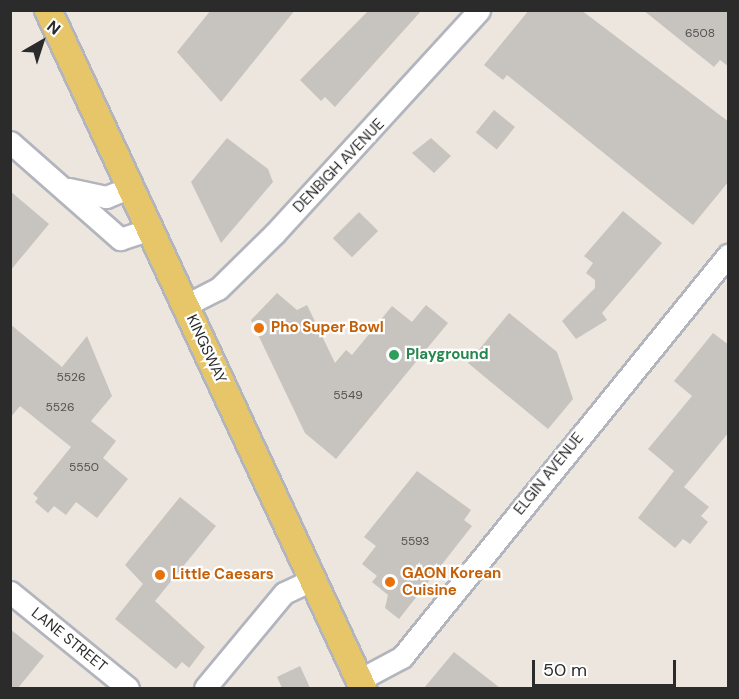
<!DOCTYPE html>
<style>
body{margin:0}
#map{position:relative;width:739px;height:699px;overflow:hidden;background:#ece6de;font-family:"DM Sans",sans-serif}
div>[style]{position:absolute}
.building>*{inset:0;background:#c7c3be;transform-origin:0 0}
.roads{filter:drop-shadow(2px 0 #b2b5bd) drop-shadow(-2px 0 #b2b5bd) drop-shadow(0 2px #b2b5bd) drop-shadow(0 -2px #b2b5bd)}
.minor>*{height:21px;margin:-10.5px;padding:0 10.5px;transform-origin:10.5px;border-radius:10.5px;background:#fff}
.major>*{height:26px;margin:-13px;padding:0 13px;transform-origin:13px;border-radius:13px;background:#e6c669}
.dots>*{width:16px;height:16px;translate:-50% -50%;box-sizing:border-box;border:3px solid #fff;border-radius:50%}
span{translate:-50% -50%;white-space:nowrap;text-align:center;line-height:1.15;-webkit-text-stroke:4.5px #fff;paint-order:stroke}
.number-label{font-size:12px;color:#525150}
.number-label span{-webkit-text-stroke-width:0}
.street-label{font-size:15px;color:#2b2b2b}
.food-label{font-size:15px;color:#c56008;font-weight:700}
.left{translate:0 -50%;text-align:left}
.leisure-label{font-size:15px;color:#27864d;font-weight:700}
.frame{position:absolute;inset:0;border:12px solid #2b2b2b;pointer-events:none}
.north{position:absolute;left:12px;top:12px;width:60px;height:60px;-webkit-text-stroke:4px #fff;paint-order:stroke;rotate:39deg;font-size:16px;font-weight:700;line-height:24px;text-align:center;color:#2b2b2b}
.north::after{content:'';display:block;margin:auto;width:21px;height:27px;background:#2b2b2b;clip-path:polygon(50% 0,100% 100%,50% 72%,0 100%)}
.scale{position:absolute;left:532px;top:660px;width:144px;height:27px;box-sizing:border-box;border:3px solid #2b2b2b;border-top:0;padding-left:8px;font-size:18px;line-height:21px;white-space:nowrap;color:#2b2b2b;-webkit-text-stroke:4px #fff;paint-order:stroke}
</style>
<div id="map">
<div class="building">
<div style="clip-path:polygon(211px 10px,295px 10px,221px 102px,177px 52px)"></div>
<div style="clip-path:polygon(369px 10px,422px 10px,335px 107px,325px 97px,321px 101px,300px 80px)"></div>
<div style="clip-path:polygon(529px 10px,581px 10px,729px 122px,729px 181px,693px 225px,507px 75px,503px 80px,484px 65px)"></div>
<div style="clip-path:polygon(643px 10px,729px 10px,729px 67px,720px 60px,714px 67px)"></div>
<div style="left:494px;top:110px;width:27px;height:29px;rotate:39deg"></div>
<div style="clip-path:polygon(227px 138px,268px 169px,273px 182px,221px 243px,191px 182px)"></div>
<div style="clip-path:polygon(431px 138px,451px 156px,434px 173px,412px 153px)"></div>
<div style="clip-path:polygon(10px 191px,49px 224px,10px 271px)"></div>
<div style="clip-path:polygon(623px 211px,662px 243px,602px 313px,607px 320px,576px 339px,562px 321px,595px 288px,595px 280px,586px 273px,593px 263px,584px 256px)"></div>
<div style="left:359px;top:212px;width:27px;height:37px;rotate:45deg"></div>
<div style="clip-path:polygon(277px 293px,297px 310px,307px 305px,335px 363px,346px 350px,352px 355px,392px 306px,412px 322px,426px 305px,448px 323px,336px 459px,305px 433px,251px 320px)"></div>
<div style="clip-path:polygon(509px 313px,557px 352px,573px 399px,548px 429px,468px 363px)"></div>
<div style="clip-path:polygon(10px 324px,62px 367px,87px 336px,112px 396px,91px 421px,116px 441px,103px 458px,128px 479px,97px 518px,76px 502px,66px 515px,54px 506px,48px 513px,35px 502px,38px 498px,33px 494px,71px 447px,20px 406px,10px 418px)"></div>
<div style="clip-path:polygon(713px 333px,729px 345px,729px 432px,684px 487px,709px 507px,701px 516px,708px 522px,690px 544px,683px 539px,675px 548px,638px 518px,674px 471px,648px 449px,692px 396px,674px 381px)"></div>
<div style="clip-path:polygon(417px 471px,471px 510px,464px 520px,472px 526px,399px 619px,385px 608px,388px 595px,372px 582px,377px 576px,362px 564px,376px 546px,364px 537px)"></div>
<div style="clip-path:polygon(180px 497px,216px 526px,155px 601px,205px 647px,189px 668px,182px 662px,176px 669px,115px 619px,143px 584px,125px 565px)"></div>
<div style="clip-path:polygon(10px 629px,44px 656px,18px 688px,10px 688px)"></div>
<div style="clip-path:polygon(454px 652px,500px 688px,424px 688px)"></div>
<div style="clip-path:polygon(300px 666px,310px 688px,282px 688px,277px 677px)"></div>
</div>
<div class="roads">
<div class="minor">
<div style="left:10px;top:142px;width:147px;rotate:41.4deg"></div>
<div style="left:120px;top:239px;width:33px;rotate:-18deg"></div>
<div style="left:69px;top:189px;width:38px;rotate:12deg"></div>
<div style="left:106px;top:197px;width:27px;rotate:-22deg"></div>
<div style="left:186px;top:305px;width:36px;rotate:-27deg"></div>
<div style="left:218px;top:289px;width:80px;rotate:-44.5deg"></div>
<div style="left:275px;top:233px;width:302px;rotate:-47.5deg"></div>
<div style="left:10px;top:592px;width:152px;rotate:39.1deg"></div>
<div style="left:359px;top:680px;width:49px;rotate:-28.1deg"></div>
<div style="left:402px;top:657px;width:518px;rotate:-50.96deg"></div>
<div style="left:205px;top:688px;width:124px;rotate:-50.3deg"></div>
<div style="left:284px;top:593px;width:33px;rotate:-25deg"></div>
</div>
<div class="major">
<div style="left:48px;top:10px;width:748px;rotate:65.08deg"></div>
</div>
</div>
<div class="dots">
<div style="left:259px;top:328px;background:#e8710a"></div>
<div style="left:394px;top:355px;background:#2e9e5b"></div>
<div style="left:160px;top:575px;background:#e8710a"></div>
<div style="left:390px;top:582px;background:#e8710a"></div>
</div>
<div class="number-label">
<span style="left:700px;top:34px">6508</span>
<span style="left:71px;top:378px">5526</span>
<span style="left:348px;top:396px">5549</span>
<span style="left:60px;top:408px">5526</span>
<span style="left:84px;top:468px">5550</span>
<span style="left:415px;top:542px">5593</span>
</div>
<div class="street-label">
<span style="left:339px;top:166px;rotate:-46deg">DENBIGH AVENUE</span>
<span style="left:206px;top:349px;rotate:65deg">KINGSWAY</span>
<span style="left:549px;top:474px;rotate:-51deg">ELGIN AVENUE</span>
<span style="left:69px;top:640px;rotate:39deg">LANE STREET</span>
</div>
<div class="food-label">
<span class="left" style="left:271px;top:328px">Pho Super Bowl</span>
<span class="left" style="left:402px;top:582px">GAON Korean<br>Cuisine</span>
<span class="left" style="left:172px;top:575px">Little Caesars</span>
</div>
<div class="leisure-label">
<span class="left" style="left:406px;top:355px">Playground</span>
</div>
<div class="frame"></div>
<div class="north">N</div>
<div class="scale">50 m</div>
</div>
